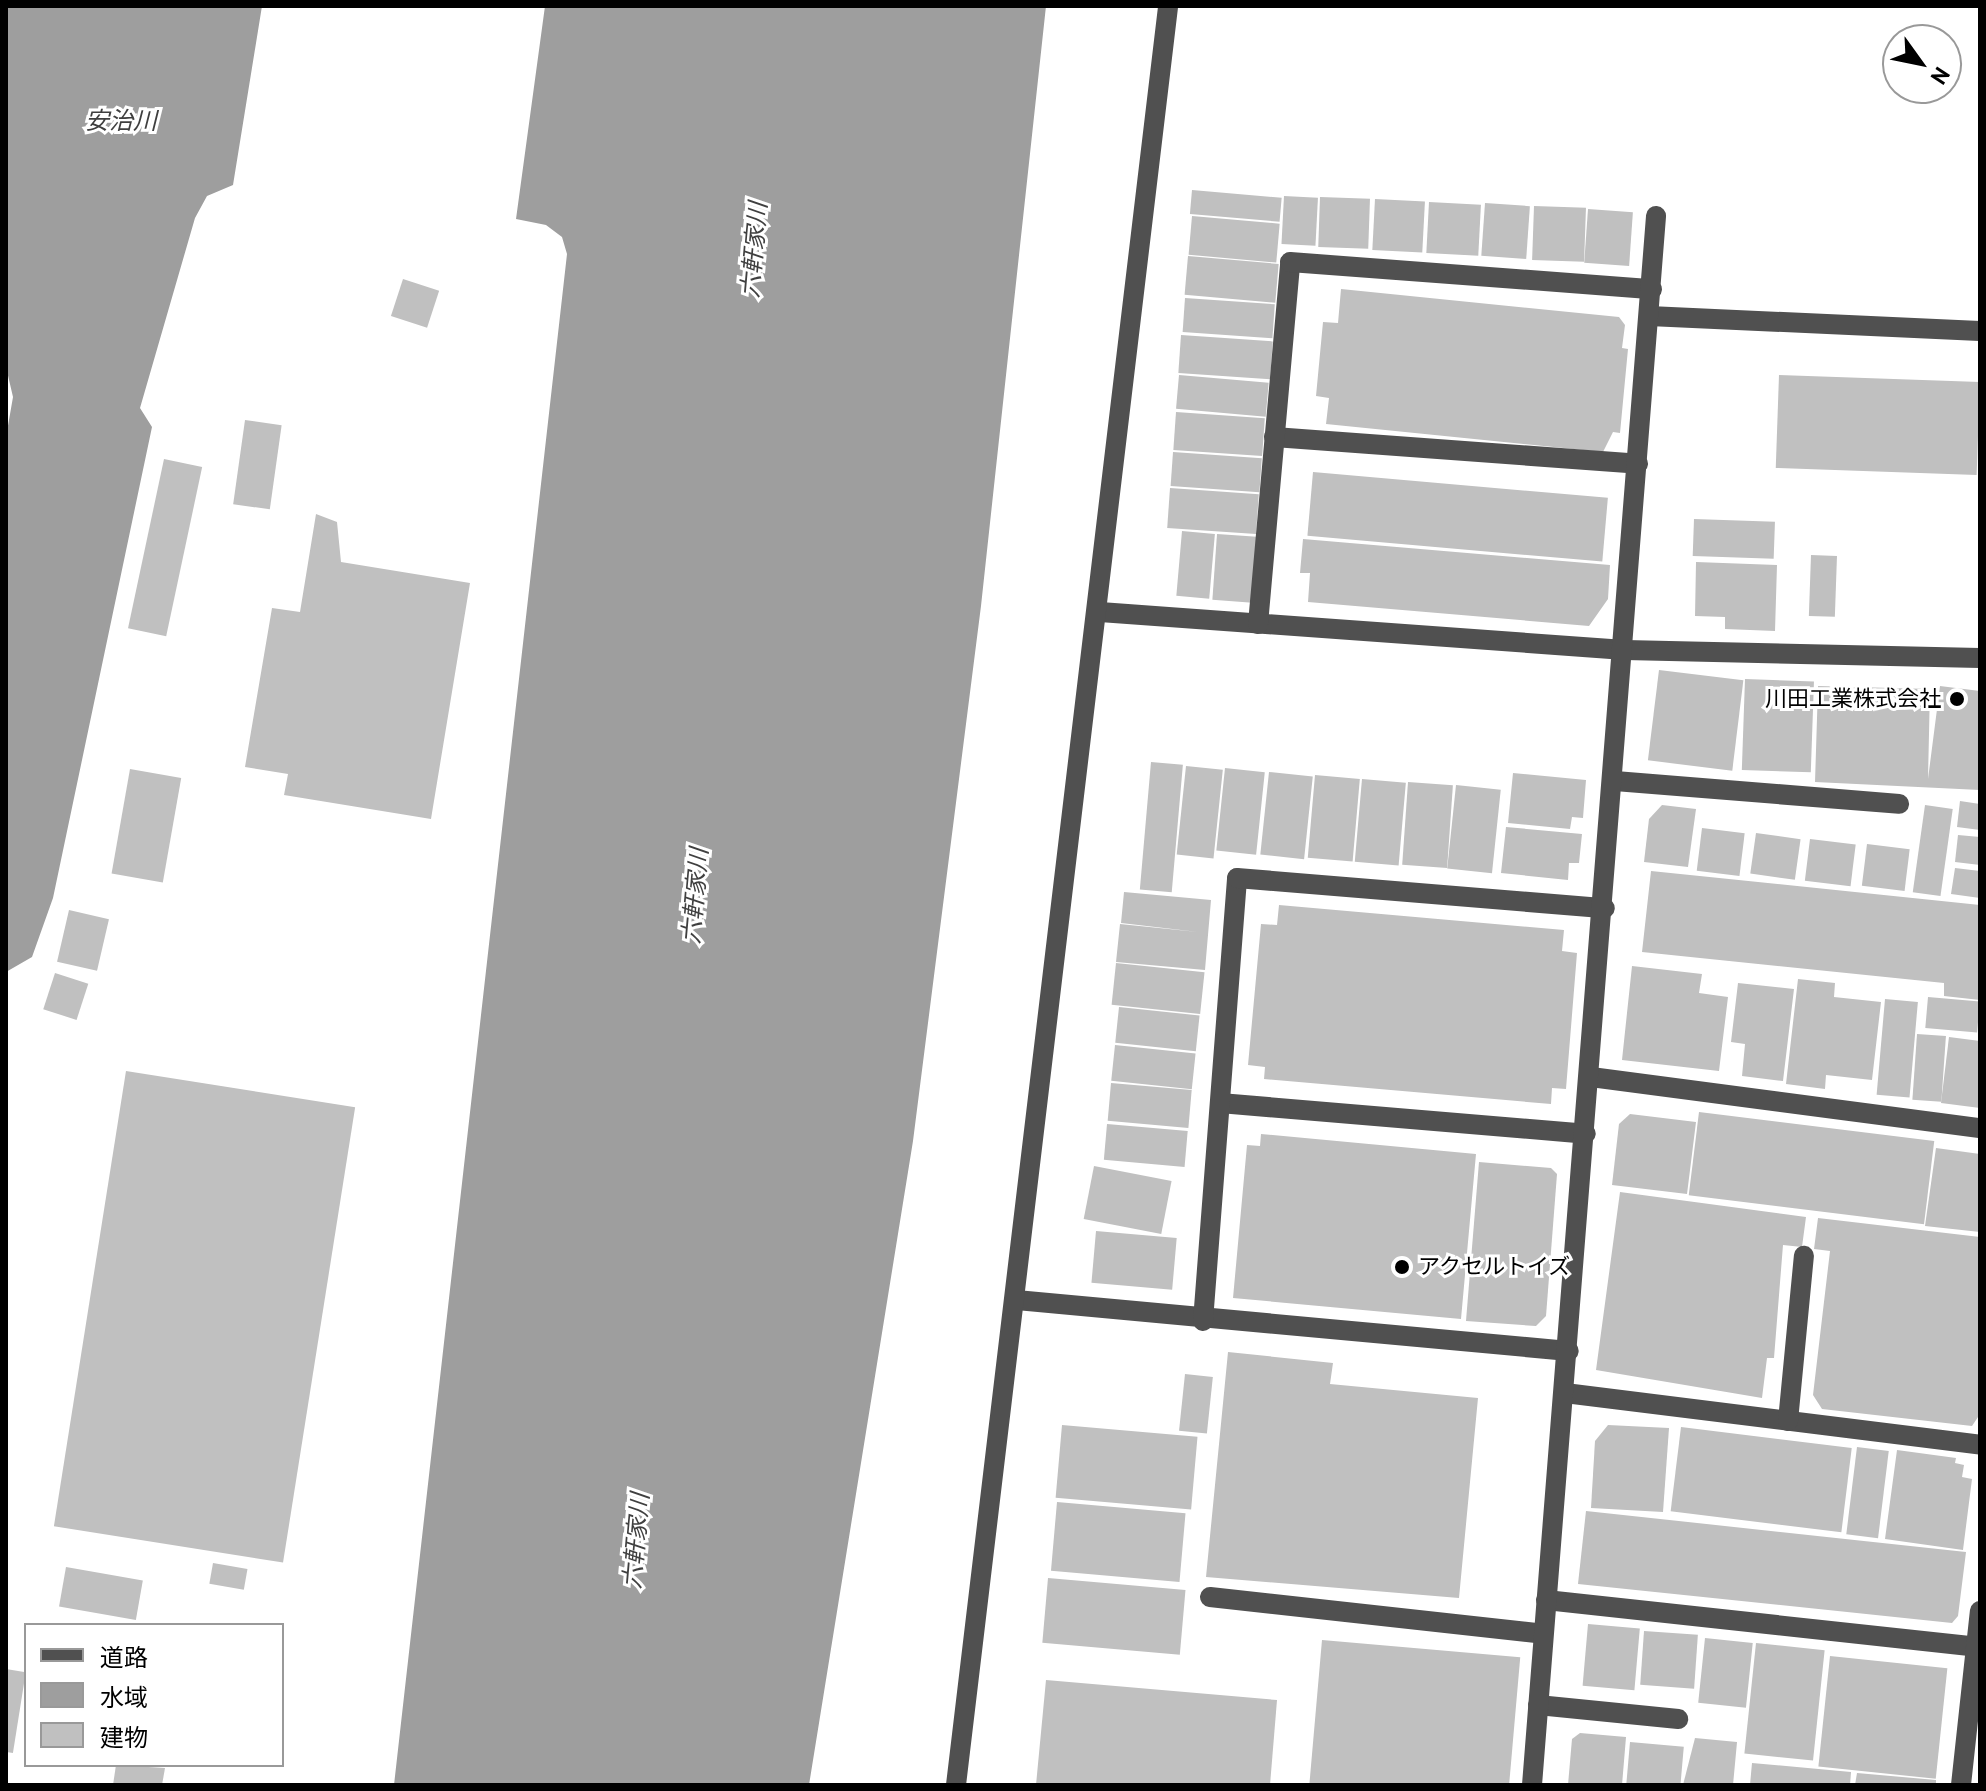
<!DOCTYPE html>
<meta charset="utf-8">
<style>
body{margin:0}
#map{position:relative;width:1986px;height:1791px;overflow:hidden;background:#fff;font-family:"PT Sans","Noto Sans JP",sans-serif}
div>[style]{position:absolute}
.water>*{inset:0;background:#9e9e9e}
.building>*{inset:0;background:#c0c0c0;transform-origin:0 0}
.minor>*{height:20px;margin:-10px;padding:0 10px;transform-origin:10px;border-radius:10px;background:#505050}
.dots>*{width:22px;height:22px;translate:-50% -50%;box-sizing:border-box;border:4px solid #fff;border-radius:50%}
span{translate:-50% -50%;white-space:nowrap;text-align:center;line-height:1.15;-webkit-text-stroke:6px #fff;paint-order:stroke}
.poi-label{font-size:22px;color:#000}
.right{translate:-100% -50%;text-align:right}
.left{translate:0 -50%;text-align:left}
.water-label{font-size:24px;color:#3f3f3f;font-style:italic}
.frame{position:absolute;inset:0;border:8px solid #000;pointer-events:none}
.legend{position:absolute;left:24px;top:1623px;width:260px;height:144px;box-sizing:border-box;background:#fff;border:2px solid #999;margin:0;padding:10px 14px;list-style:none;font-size:24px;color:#000}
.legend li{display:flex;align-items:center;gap:16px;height:40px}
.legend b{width:40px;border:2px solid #999}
.north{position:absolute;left:1882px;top:24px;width:80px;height:80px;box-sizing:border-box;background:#fff;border:2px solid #999;border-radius:50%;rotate:123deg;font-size:22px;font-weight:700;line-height:32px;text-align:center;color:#000}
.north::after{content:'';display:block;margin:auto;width:28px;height:36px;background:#000;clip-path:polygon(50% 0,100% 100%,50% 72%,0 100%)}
</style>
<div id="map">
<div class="water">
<div style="clip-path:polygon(6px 6px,262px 6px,233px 185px,207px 196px,195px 218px,140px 408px,152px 427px,53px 898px,32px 957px,6px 972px,6px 437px,13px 397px,6px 367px)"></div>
<div style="clip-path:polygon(545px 6px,1046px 6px,981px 606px,913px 1141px,809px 1785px,394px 1785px,567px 254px,562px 237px,546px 225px,516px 219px)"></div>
</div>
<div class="building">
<div style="left:1192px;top:190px;width:90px;height:24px;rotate:5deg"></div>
<div style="left:1284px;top:196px;width:34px;height:48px;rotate:3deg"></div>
<div style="left:1320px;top:197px;width:50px;height:50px;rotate:2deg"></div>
<div style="left:1375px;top:199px;width:50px;height:51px;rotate:3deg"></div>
<div style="left:1429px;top:202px;width:52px;height:51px;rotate:3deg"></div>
<div style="left:1485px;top:203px;width:45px;height:53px;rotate:4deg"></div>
<div style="left:1534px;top:206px;width:52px;height:54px;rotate:2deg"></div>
<div style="left:1588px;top:209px;width:45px;height:54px;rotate:4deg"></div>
<div style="left:1192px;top:216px;width:88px;height:39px;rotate:5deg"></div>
<div style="left:1188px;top:256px;width:91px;height:39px;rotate:5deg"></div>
<div style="left:403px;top:279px;width:38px;height:39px;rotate:18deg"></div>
<div style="clip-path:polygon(1341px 289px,1619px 317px,1625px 325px,1622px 348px,1628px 349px,1620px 433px,1613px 432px,1603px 452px,1326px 424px,1329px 398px,1316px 396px,1323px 322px,1338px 323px)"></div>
<div style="left:1185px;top:298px;width:90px;height:34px;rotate:4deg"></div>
<div style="left:1181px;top:335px;width:92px;height:38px;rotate:4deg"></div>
<div style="left:1179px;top:375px;width:90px;height:34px;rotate:5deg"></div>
<div style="left:1779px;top:375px;width:201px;height:93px;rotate:2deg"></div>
<div style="left:1176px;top:412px;width:89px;height:38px;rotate:4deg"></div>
<div style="left:245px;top:420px;width:37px;height:85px;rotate:8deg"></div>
<div style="left:1173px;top:452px;width:89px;height:34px;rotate:4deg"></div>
<div style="left:164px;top:459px;width:39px;height:173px;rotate:12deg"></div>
<div style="left:1313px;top:472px;width:296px;height:64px;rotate:5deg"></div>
<div style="left:1170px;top:488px;width:89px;height:40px;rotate:4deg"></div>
<div style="clip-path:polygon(316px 514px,337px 522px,341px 562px,470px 583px,431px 819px,284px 795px,288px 774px,245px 767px,272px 608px,300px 612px)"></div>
<div style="left:1694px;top:519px;width:81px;height:37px;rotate:2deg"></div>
<div style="left:1182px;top:531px;width:33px;height:65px;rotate:5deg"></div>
<div style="left:1217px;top:534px;width:40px;height:66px;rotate:4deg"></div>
<div style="clip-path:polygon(1303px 539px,1610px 565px,1608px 599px,1589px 626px,1308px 602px,1310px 573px,1300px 573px)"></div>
<div style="left:1811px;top:555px;width:26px;height:61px;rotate:2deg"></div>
<div style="clip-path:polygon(1696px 562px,1777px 565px,1775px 631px,1725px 629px,1725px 617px,1695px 616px)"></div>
<div style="left:1659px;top:670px;width:85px;height:91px;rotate:7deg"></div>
<div style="left:1745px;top:679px;width:69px;height:91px;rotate:2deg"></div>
<div style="clip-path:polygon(1818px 686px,1930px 689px,1928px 779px,1940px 686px,1980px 691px,1980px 790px,1815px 782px)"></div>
<div style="left:1151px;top:762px;width:32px;height:128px;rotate:5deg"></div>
<div style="left:1186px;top:766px;width:37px;height:89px;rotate:6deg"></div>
<div style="left:1225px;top:768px;width:40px;height:83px;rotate:6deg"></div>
<div style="left:130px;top:769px;width:52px;height:106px;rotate:10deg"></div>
<div style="left:1269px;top:772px;width:44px;height:83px;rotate:6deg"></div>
<div style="clip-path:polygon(1513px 773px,1586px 780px,1583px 818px,1572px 817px,1570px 829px,1508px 823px)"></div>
<div style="left:1315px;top:775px;width:45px;height:83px;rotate:5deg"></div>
<div style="left:1362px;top:779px;width:44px;height:83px;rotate:5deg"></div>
<div style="left:1408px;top:782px;width:45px;height:83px;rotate:4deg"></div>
<div style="left:1456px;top:785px;width:45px;height:84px;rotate:6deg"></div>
<div style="clip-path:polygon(1960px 801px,1980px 804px,1980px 830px,1957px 827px)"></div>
<div style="clip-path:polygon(1662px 805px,1696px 809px,1688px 867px,1644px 862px,1649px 819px)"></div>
<div style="left:1925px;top:805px;width:28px;height:88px;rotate:8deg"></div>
<div style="clip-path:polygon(1506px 827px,1582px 834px,1579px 863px,1569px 863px,1568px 880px,1501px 873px)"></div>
<div style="left:1702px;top:828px;width:43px;height:43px;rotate:7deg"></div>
<div style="left:1756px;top:833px;width:45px;height:41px;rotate:8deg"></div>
<div style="clip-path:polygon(1958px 835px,1980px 837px,1980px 865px,1955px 862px)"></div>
<div style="left:1810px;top:839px;width:46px;height:42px;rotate:7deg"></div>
<div style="left:1867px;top:844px;width:43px;height:42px;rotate:7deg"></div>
<div style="clip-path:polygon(1955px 868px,1980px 871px,1980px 898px,1951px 894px)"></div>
<div style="clip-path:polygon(1651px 871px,1980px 905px,1980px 1000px,1944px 996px,1944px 983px,1642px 952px)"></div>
<div style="clip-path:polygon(1124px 892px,1211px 900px,1205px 970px,1116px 962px,1120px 924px,1198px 932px,1121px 923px)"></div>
<div style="clip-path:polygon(1279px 905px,1564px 930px,1562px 951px,1577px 953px,1566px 1089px,1552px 1088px,1551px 1104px,1264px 1079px,1265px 1067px,1248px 1065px,1261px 924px,1277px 925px)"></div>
<div style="left:69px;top:910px;width:41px;height:53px;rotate:13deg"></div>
<div style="left:1116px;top:963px;width:89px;height:42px;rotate:6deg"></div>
<div style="clip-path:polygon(1632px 966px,1702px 974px,1699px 993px,1728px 997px,1719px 1071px,1622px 1060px)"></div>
<div style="left:55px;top:973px;width:35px;height:38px;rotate:18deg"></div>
<div style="clip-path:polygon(1798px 979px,1835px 983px,1834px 997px,1881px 1002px,1872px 1080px,1826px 1075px,1825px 1089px,1786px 1084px)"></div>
<div style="clip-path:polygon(1738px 983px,1794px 989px,1783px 1081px,1742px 1076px,1745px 1044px,1731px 1042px)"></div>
<div style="left:1928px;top:997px;width:52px;height:31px;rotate:5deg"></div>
<div style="left:1885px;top:999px;width:33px;height:96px;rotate:5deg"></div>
<div style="left:1119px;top:1007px;width:81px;height:36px;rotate:6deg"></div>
<div style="left:1917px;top:1034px;width:29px;height:66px;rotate:4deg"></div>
<div style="clip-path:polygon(1949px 1037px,1980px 1041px,1980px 1108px,1941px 1103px)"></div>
<div style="left:1115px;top:1045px;width:81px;height:36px;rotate:6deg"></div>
<div style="left:126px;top:1071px;width:232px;height:461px;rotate:9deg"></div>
<div style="left:1111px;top:1083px;width:81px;height:38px;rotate:5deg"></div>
<div style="left:1699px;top:1112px;width:237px;height:84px;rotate:7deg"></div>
<div style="clip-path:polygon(1630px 1114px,1696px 1122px,1687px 1194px,1612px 1185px,1619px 1124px)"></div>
<div style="left:1107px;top:1124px;width:81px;height:36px;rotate:5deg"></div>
<div style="clip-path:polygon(1261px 1134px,1476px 1154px,1461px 1319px,1233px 1298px,1247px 1145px,1260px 1146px)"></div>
<div style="clip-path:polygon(1936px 1148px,1980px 1154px,1980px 1232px,1925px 1226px)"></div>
<div style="clip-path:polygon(1479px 1162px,1551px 1168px,1557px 1174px,1546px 1316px,1536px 1326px,1466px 1321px)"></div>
<div style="left:1094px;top:1166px;width:79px;height:54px;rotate:11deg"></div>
<div style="clip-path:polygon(1620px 1192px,1806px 1217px,1802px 1247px,1783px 1245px,1774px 1358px,1767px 1358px,1762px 1398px,1596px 1370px)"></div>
<div style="clip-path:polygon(1818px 1218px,1980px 1237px,1980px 1414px,1972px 1426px,1822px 1409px,1813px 1395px,1830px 1251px,1814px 1249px)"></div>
<div style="left:1096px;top:1231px;width:81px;height:52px;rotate:5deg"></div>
<div style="clip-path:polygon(1228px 1352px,1333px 1363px,1330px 1384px,1478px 1398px,1459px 1598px,1206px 1577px)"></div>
<div style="left:1185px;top:1374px;width:28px;height:57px;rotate:6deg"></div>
<div style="left:1062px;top:1425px;width:136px;height:73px;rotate:5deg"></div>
<div style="clip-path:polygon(1608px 1425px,1669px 1428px,1663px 1512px,1591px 1508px,1595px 1441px)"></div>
<div style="left:1681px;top:1427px;width:172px;height:85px;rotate:7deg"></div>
<div style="left:1857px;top:1447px;width:32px;height:88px;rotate:7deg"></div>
<div style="clip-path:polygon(1897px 1450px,1956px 1458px,1955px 1463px,1964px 1465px,1962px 1477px,1972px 1479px,1963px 1550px,1885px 1539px)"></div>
<div style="left:1057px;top:1502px;width:129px;height:69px;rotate:5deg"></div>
<div style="clip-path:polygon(1586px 1511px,1966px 1552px,1958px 1616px,1952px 1623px,1578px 1584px)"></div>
<div style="left:213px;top:1563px;width:35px;height:21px;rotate:10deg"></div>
<div style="left:66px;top:1567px;width:78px;height:40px;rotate:10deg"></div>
<div style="left:1048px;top:1578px;width:138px;height:65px;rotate:5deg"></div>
<div style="left:1588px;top:1624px;width:52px;height:62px;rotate:5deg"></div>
<div style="left:1644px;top:1631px;width:54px;height:54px;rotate:4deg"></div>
<div style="left:1705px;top:1638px;width:48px;height:65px;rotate:6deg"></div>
<div style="left:1322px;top:1640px;width:199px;height:145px;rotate:5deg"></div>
<div style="left:1756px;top:1643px;width:69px;height:111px;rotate:6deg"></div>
<div style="left:1830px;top:1656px;width:118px;height:111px;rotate:6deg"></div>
<div style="left:6px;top:1669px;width:20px;height:82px;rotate:9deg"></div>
<div style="clip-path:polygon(1046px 1680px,1277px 1700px,1270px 1785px,1036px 1785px)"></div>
<div style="clip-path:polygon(1580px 1733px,1626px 1737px,1622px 1785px,1568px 1785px,1572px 1739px)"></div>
<div style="clip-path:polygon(1695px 1738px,1737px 1742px,1733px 1785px,1683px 1785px)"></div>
<div style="left:1630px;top:1742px;width:54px;height:43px;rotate:5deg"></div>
<div style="clip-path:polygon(1752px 1763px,1851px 1772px,1850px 1785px,1750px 1785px)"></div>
<div style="clip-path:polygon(116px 1765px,165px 1768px,162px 1785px,113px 1785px)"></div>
<div style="clip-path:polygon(1857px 1773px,1936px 1780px,1936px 1785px,1855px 1785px)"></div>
</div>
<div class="minor">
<div style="left:1649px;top:316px;width:331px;rotate:2.6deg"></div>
<div style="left:1274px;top:437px;width:365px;rotate:4.2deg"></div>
<div style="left:1100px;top:612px;width:526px;rotate:4.14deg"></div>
<div style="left:1625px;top:650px;width:355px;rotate:1.3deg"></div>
<div style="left:1258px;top:624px;width:363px;rotate:-84.9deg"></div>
<div style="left:1290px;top:262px;width:363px;rotate:4.3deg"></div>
<div style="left:1615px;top:781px;width:285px;rotate:4.6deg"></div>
<div style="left:1591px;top:1077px;width:392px;rotate:7.5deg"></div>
<div style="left:1220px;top:1103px;width:367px;rotate:4.8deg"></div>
<div style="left:1016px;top:1300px;width:555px;rotate:5.27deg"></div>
<div style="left:1203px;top:1321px;width:444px;rotate:-85.6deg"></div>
<div style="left:1237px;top:878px;width:369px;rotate:4.7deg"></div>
<div style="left:1565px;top:1393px;width:418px;rotate:7.1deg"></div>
<div style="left:1788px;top:1421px;width:166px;rotate:-84.5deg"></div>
<div style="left:1210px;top:1597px;width:335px;rotate:6.3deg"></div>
<div style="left:1546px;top:1600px;width:433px;rotate:6.2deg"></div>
<div style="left:1538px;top:1705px;width:141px;rotate:5.7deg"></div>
<div style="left:956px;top:1785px;width:1792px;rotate:-83.2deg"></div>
<div style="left:1532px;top:1785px;width:1574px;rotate:-85.48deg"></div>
<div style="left:1961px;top:1785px;width:175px;rotate:-83.8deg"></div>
</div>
<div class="dots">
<div style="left:1957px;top:699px;background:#000"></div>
<div style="left:1402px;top:1267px;background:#000"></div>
</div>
<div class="poi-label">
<span class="right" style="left:1941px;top:699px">川田工業株式会社</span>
<span class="left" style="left:1418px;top:1267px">アクセルトイズ</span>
</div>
<div class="water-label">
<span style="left:121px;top:121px">安治川</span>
<span style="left:754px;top:250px;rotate:-85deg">六軒家川</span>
<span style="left:695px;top:896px;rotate:-85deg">六軒家川</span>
<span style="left:636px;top:1541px;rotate:-85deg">六軒家川</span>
</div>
<div class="frame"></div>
<ul class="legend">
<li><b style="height:10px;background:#505050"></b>道路</li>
<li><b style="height:22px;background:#9e9e9e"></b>水域</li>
<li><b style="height:22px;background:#c0c0c0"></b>建物</li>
</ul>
<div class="north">N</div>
</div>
